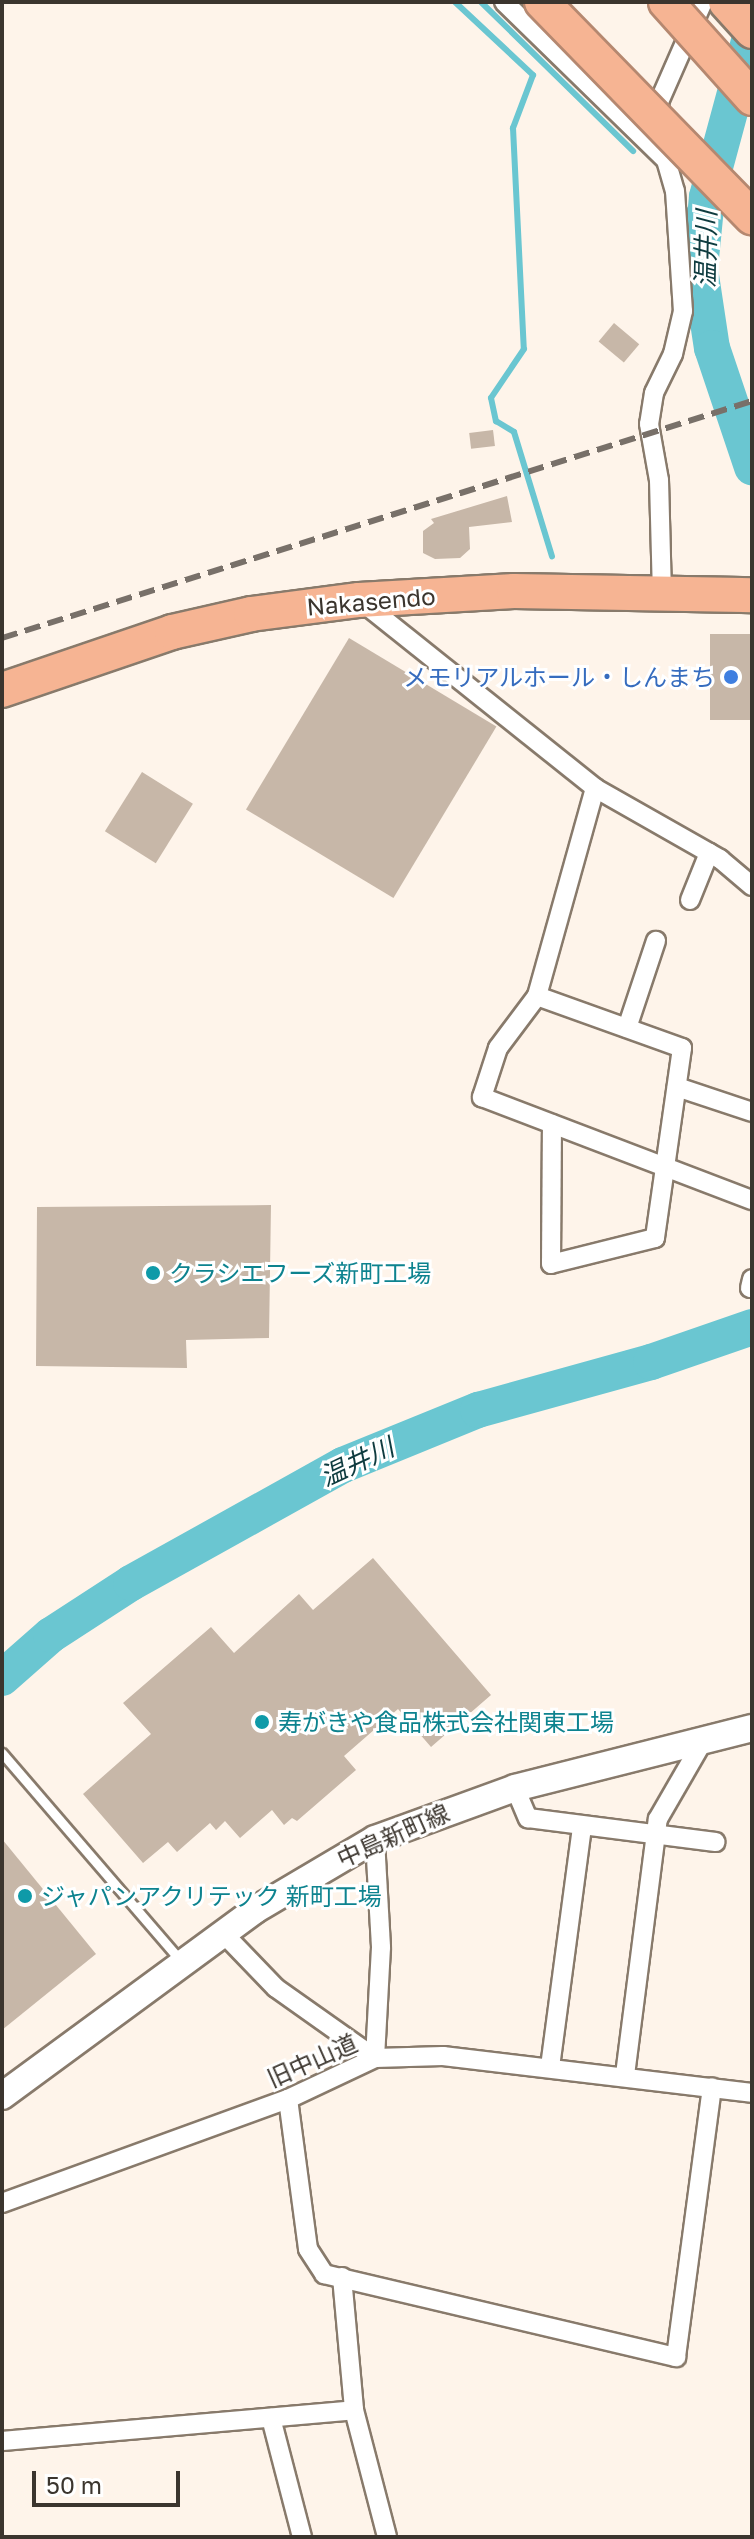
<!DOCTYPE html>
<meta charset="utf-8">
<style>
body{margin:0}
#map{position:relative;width:754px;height:2539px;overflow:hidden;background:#fef4ea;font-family:"Golos Text","Noto Sans JP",sans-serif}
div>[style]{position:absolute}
.stream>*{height:6px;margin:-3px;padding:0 3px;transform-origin:3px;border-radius:3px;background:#6ac6d1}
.river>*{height:36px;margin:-18px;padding:0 18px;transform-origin:18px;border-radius:18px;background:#6ac6d1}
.building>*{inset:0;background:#c7b7a8;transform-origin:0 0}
.roads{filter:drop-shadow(2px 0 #887a6b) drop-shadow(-2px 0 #887a6b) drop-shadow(0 2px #887a6b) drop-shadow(0 -2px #887a6b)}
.lane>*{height:9px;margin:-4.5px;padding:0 4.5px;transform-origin:4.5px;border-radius:4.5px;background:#fff}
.street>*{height:18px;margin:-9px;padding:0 9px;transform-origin:9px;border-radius:9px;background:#fff}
.secondary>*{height:26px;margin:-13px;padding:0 13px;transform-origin:13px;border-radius:13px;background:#fff}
.highway>*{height:34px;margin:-17px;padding:0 17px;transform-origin:17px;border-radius:17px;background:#f6b493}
.rail>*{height:6px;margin-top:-3px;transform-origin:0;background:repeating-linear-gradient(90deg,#787069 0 16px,transparent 0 24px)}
.bridges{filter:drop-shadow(2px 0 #b58870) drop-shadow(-2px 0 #b58870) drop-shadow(0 2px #b58870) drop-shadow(0 -2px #b58870)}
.highway-bridge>*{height:34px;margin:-17px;padding:0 17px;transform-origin:17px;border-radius:17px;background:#f6b493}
.dots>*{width:22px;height:22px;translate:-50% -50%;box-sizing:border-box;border:4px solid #fff;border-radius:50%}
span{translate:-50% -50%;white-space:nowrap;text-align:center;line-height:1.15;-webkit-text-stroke:6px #fff;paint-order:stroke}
.street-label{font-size:24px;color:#3b352e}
.shop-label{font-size:24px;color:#366cbe}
.right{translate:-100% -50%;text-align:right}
.culture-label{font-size:24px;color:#0d838f}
.left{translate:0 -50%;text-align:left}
.water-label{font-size:26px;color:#0e3b3f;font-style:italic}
.frame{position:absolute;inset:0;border:4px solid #3b352e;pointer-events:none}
.scale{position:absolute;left:32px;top:2471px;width:148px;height:36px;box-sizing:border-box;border:4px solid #3b352e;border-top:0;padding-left:10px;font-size:24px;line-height:28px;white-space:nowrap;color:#3b352e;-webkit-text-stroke:6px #fff;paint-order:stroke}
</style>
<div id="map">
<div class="stream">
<div style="left:455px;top:2px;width:107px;rotate:43.1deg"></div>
<div style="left:533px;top:75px;width:57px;rotate:110.7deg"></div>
<div style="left:513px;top:128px;width:221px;rotate:87.2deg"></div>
<div style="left:524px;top:349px;width:59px;rotate:124deg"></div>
<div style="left:491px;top:398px;width:24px;rotate:78deg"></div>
<div style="left:496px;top:421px;width:21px;rotate:31deg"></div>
<div style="left:514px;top:432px;width:130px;rotate:73deg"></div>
<div style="left:481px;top:2px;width:213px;rotate:44.4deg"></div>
<div style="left:689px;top:210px;width:21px;rotate:45deg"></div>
</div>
<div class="river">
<div style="left:752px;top:30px;width:173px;rotate:105.1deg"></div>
<div style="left:707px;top:197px;width:72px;rotate:95.6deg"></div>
<div style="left:700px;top:269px;width:80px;rotate:81.4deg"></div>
<div style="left:712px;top:348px;width:126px;rotate:71.4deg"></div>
<div style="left:2px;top:1678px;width:65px;rotate:-41.3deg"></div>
<div style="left:51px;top:1635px;width:95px;rotate:-33deg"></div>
<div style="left:131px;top:1583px;width:243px;rotate:-29.1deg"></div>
<div style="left:343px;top:1465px;width:146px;rotate:-22.2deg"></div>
<div style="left:478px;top:1410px;width:180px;rotate:-15.5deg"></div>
<div style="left:651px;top:1362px;width:107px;rotate:-19.1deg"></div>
</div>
<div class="building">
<div style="left:614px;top:323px;width:33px;height:24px;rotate:40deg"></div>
<div style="left:493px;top:430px;width:16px;height:24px;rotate:83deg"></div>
<div style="clip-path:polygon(507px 496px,512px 522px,469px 527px,470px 549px,460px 558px,435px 559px,423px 553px,423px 531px,434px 523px,431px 519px)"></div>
<div style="left:710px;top:634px;width:42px;height:86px"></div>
<div style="left:349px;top:638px;width:172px;height:200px;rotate:31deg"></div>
<div style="left:142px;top:772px;width:60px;height:70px;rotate:32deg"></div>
<div style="clip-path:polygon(271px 1205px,269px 1338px,186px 1340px,187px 1368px,36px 1366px,37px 1207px)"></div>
<div style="clip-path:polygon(373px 1558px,491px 1695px,431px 1747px,398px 1709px,344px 1756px,356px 1770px,297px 1821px,292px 1818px,284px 1825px,272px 1810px,240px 1838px,225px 1821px,216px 1830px,210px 1823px,177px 1852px,168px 1842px,143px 1863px,83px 1794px,151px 1734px,123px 1703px,211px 1627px,234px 1653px,299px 1594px,313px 1610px)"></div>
<div style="clip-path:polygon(2px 1839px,96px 1954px,2px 2030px)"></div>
</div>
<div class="roads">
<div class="lane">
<div style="left:2px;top:1753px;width:276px;rotate:49.3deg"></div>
</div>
<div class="street">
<div style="left:504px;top:2px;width:226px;rotate:44.3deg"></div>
<div style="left:666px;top:160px;width:32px;rotate:74deg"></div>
<div style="left:675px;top:191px;width:120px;rotate:86.2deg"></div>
<div style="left:683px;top:311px;width:44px;rotate:103.1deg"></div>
<div style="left:673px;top:354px;width:43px;rotate:116deg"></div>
<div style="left:654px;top:393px;width:31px;rotate:99deg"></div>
<div style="left:649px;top:424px;width:57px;rotate:79.9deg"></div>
<div style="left:659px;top:480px;width:112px;rotate:88.5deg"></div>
<div style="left:661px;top:122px;width:20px;rotate:-96deg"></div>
<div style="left:659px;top:102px;width:109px;rotate:-66.3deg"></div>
<div style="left:361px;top:601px;width:300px;rotate:38.6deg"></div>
<div style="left:595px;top:788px;width:144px;rotate:29.6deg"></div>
<div style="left:720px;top:859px;width:42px;rotate:40.2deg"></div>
<div style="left:595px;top:788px;width:216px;rotate:105.6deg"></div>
<div style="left:537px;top:996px;width:65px;rotate:126.9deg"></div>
<div style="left:498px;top:1048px;width:52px;rotate:108.1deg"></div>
<div style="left:482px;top:1097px;width:289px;rotate:20.9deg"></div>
<div style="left:690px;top:900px;width:51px;rotate:-68deg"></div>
<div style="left:537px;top:996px;width:154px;rotate:19.7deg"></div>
<div style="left:682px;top:1048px;width:192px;rotate:98.1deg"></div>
<div style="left:655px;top:1238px;width:107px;rotate:166deg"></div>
<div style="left:551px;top:1264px;width:140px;rotate:-89.6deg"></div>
<div style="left:627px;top:1028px;width:92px;rotate:-71.6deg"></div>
<div style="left:677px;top:1087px;width:79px;rotate:18.4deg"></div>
<div style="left:750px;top:1288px;width:9px;rotate:-77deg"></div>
<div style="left:515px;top:1788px;width:33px;rotate:67deg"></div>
<div style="left:528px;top:1818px;width:189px;rotate:7.3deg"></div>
<div style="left:223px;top:1933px;width:76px;rotate:46.1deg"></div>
<div style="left:276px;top:1988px;width:121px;rotate:35.3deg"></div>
<div style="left:375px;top:2058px;width:111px;rotate:-86.9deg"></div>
<div style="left:381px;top:1947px;width:108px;rotate:-93.2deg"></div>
<div style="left:550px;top:2067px;width:242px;rotate:-82.4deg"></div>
<div style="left:625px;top:2075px;width:258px;rotate:-82.7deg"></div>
<div style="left:658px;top:1819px;width:90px;rotate:-60deg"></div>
<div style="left:288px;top:2099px;width:151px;rotate:82.4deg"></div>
<div style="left:308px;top:2249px;width:30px;rotate:57deg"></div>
<div style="left:324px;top:2274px;width:362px;rotate:13.3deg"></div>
<div style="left:676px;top:2357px;width:272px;rotate:-82.4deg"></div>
<div style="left:2px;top:2203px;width:304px;rotate:-20deg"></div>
<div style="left:288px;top:2099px;width:96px;rotate:-25.2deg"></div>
<div style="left:375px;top:2058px;width:68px;rotate:-1.7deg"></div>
<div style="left:443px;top:2056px;width:311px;rotate:6.8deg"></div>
<div style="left:342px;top:2277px;width:134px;rotate:84.8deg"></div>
<div style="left:354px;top:2410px;width:131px;rotate:75.4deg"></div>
<div style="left:271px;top:2418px;width:123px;rotate:75.4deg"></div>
<div style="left:2px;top:2441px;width:353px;rotate:-5deg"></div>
</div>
<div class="secondary">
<div style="left:2px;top:2096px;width:314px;rotate:-36.3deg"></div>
<div style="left:255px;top:1910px;width:139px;rotate:-30.6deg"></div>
<div style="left:375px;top:1839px;width:149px;rotate:-20deg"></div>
<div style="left:515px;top:1788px;width:244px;rotate:-14.2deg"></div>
</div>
<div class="highway">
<div style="left:726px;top:2px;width:39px;rotate:48deg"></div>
<div style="left:2px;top:690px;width:180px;rotate:-18.8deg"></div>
<div style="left:172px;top:632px;width:81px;rotate:-12.8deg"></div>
<div style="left:251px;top:614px;width:109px;rotate:-7.4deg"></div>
<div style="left:359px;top:600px;width:155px;rotate:-3.3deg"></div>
<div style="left:514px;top:591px;width:238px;rotate:1deg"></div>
</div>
</div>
<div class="rail">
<div style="left:2px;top:638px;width:787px;rotate:-17.54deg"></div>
</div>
<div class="bridges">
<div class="highway-bridge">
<div style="left:542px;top:2px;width:301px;rotate:45.7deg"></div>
<div style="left:666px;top:2px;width:129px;rotate:48.1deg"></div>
</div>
</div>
<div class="dots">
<div style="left:731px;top:677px;background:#3f7fe0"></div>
<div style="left:153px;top:1273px;background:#0f9aa8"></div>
<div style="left:262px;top:1722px;background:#0f9aa8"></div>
<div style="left:25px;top:1896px;background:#0f9aa8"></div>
</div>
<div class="street-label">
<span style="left:371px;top:601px;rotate:-5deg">Nakasendo</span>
<span style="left:393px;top:1835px;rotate:-24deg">中島新町線</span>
<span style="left:312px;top:2060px;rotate:-24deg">旧中山道</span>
</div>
<div class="shop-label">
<span class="right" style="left:715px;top:677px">メモリアルホール・しんまち</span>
</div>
<div class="culture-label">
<span class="left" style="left:169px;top:1273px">クラシエフーズ新町工場</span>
<span class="left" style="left:278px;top:1722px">寿がきや食品株式会社関東工場</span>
<span class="left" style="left:41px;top:1896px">ジャパンアクリテック 新町工場</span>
</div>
<div class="water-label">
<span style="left:706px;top:249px;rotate:-89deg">温井川</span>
<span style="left:357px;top:1462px;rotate:-25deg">温井川</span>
</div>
<div class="frame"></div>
<div class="scale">50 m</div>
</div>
